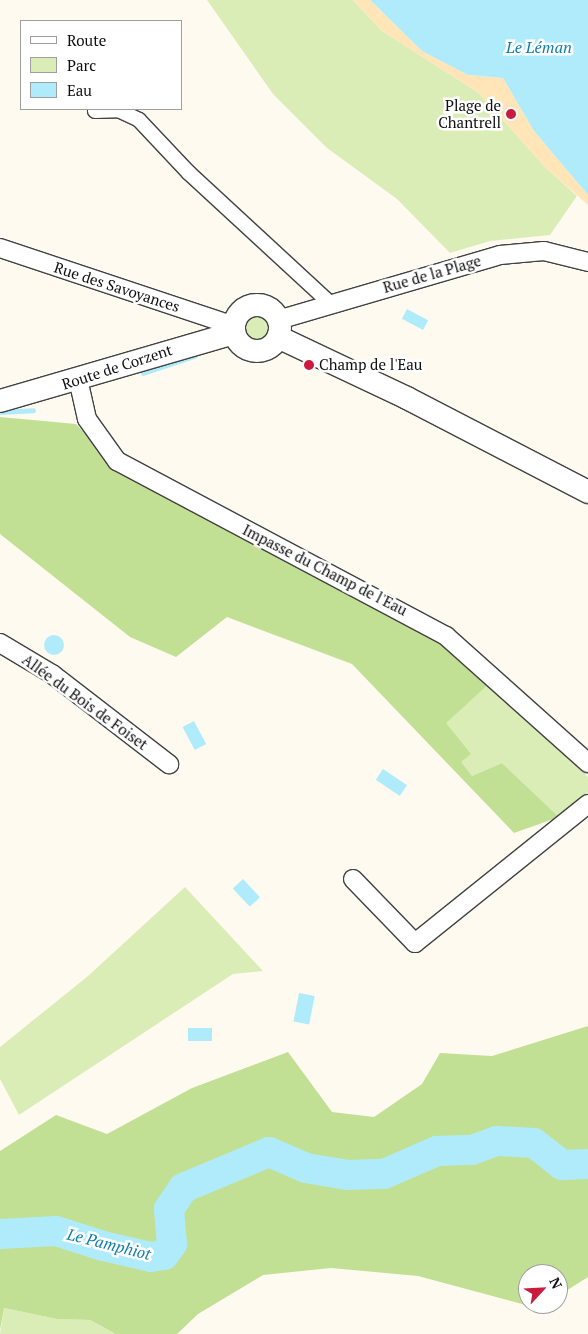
<!DOCTYPE html>
<meta charset="utf-8">
<style>
body{margin:0}
#map{position:relative;width:588px;height:1334px;overflow:hidden;background:#fffaf0;font-family:"PT Serif",serif}
div>[style]{position:absolute}
.green>*{inset:0;background:#dbedb6}
.round{border-radius:50%}
.forest>*{inset:0;background:#c1e094}
.sand>*{inset:0;background:#ffe5b8}
.water>*{inset:0;background:#b0ebfb;transform-origin:0 0}
.stream>*{height:5px;margin:-2.5px;padding:0 2.5px;transform-origin:2.5px;border-radius:2.5px;background:#b0ebfb}
.river>*{height:30px;margin:-15px;padding:0 15px;transform-origin:15px;border-radius:15px;background:#b0ebfb}
.roads{filter:drop-shadow(1px 0 #424242) drop-shadow(-1px 0 #424242) drop-shadow(0 1px #424242) drop-shadow(0 -1px #424242)}
.pedestrian>*{height:14px;margin:-7px;padding:0 7px;transform-origin:7px;border-radius:7px;background:#fff}
.minor>*{height:18px;margin:-9px;padding:0 9px;transform-origin:9px;border-radius:9px;background:#fff}
.tertiary>*{height:22px;margin:-11px;padding:0 11px;transform-origin:11px;border-radius:11px;background:#fff}
.tertiary>.ring{margin:-11px;padding:0;box-sizing:content-box;background:none;border:22px solid #fff;border-radius:50%}
.dots>*{width:14px;height:14px;translate:-50% -50%;box-sizing:border-box;border:2px solid #fff;border-radius:50%}
span{translate:-50% -50%;white-space:nowrap;text-align:center;line-height:1.15;-webkit-text-stroke:5px #fff;paint-order:stroke}
.poi-label{font-size:15px;color:#0f0f0f}
.right{translate:-100% -50%;text-align:right}
.left{translate:0 -50%;text-align:left}
.street-label{font-size:15px;color:#0f0f0f}
.water-label{font-size:16px;color:#0c7eac;font-style:italic}
.legend{position:absolute;left:20px;top:20px;width:162px;height:90px;box-sizing:border-box;background:#fff;border:1px solid #9f9f9f;margin:0;padding:6px 9px;list-style:none;font-size:15px;color:#0f0f0f}
.legend li{display:flex;align-items:center;gap:10px;height:25px}
.legend b{width:25px;border:1px solid #9f9f9f}
.north{position:absolute;left:518px;top:1264px;width:50px;height:50px;box-sizing:border-box;background:#fff;border:1px solid #9f9f9f;border-radius:50%;rotate:65deg;font-size:14px;font-weight:700;line-height:20px;text-align:center;color:#0f0f0f}
.north::after{content:'';display:block;margin:auto;width:18px;height:22px;background:#cb1a3d;clip-path:polygon(50% 0,100% 100%,50% 72%,0 100%)}
</style>
<div id="map">
<div class="green">
<div style="clip-path:polygon(207px 0,353px 0,382px 31px,479px 93px,544px 166px,577px 196px,550px 235px,490px 241px,450px 253px,397px 199px,327px 148px,273px 94px)"></div>
<div class="round" style="left:245px;top:316px;width:24px;height:24px"></div>
<div style="clip-path:polygon(490px 683px,588px 777px,588px 793px,559px 817px,502px 763px,472px 776px,460px 762px,470px 754px,445px 723px)"></div>
<div style="clip-path:polygon(185px 887px,263px 971px,233px 974px,19px 1115px,0 1079px,0 1047px,88px 976px)"></div>
<div style="clip-path:polygon(4px 1308px,57px 1319px,90px 1320px,116px 1334px,0 1334px)"></div>
</div>
<div class="forest">
<div style="clip-path:polygon(0 417px,76px 424px,117px 466px,394px 612px,441px 644px,490px 683px,446px 723px,471px 754px,461px 762px,472px 776px,502px 763px,559px 817px,514px 833px,352px 664px,227px 617px,176px 657px,130px 637px,0 534px)"></div>
<div style="clip-path:polygon(588px 1026px,588px 1277px,558px 1296px,558px 1274px,528px 1274px,528px 1304px,544px 1304px,537px 1308px,418px 1276px,331px 1268px,263px 1275px,198px 1314px,177px 1334px,116px 1334px,90px 1320px,57px 1319px,4px 1308px,0 1330px,0 1151px,56px 1115px,107px 1134px,192px 1088px,288px 1052px,332px 1112px,374px 1117px,422px 1084px,440px 1053px,492px 1056px)"></div>
</div>
<div class="sand">
<div style="clip-path:polygon(353px 0,370px 0,422px 51px,468px 75px,503px 78px,534px 131px,588px 195px,588px 205px,544px 166px,479px 93px,382px 31px)"></div>
</div>
<div class="water">
<div style="clip-path:polygon(370px 0,588px 0,588px 195px,534px 131px,503px 78px,468px 75px,422px 51px)"></div>
<div style="left:407px;top:309px;width:24px;height:11px;rotate:28deg"></div>
<div class="round" style="left:44px;top:635px;width:20px;height:20px"></div>
<div style="left:194px;top:721px;width:26px;height:13px;rotate:62deg"></div>
<div style="left:383px;top:769px;width:29px;height:13px;rotate:34deg"></div>
<div style="left:243px;top:879px;width:25px;height:14px;rotate:47deg"></div>
<div style="left:299px;top:993px;width:16px;height:29px;rotate:11deg"></div>
<div style="left:212px;top:1028px;width:13px;height:24px;rotate:90deg"></div>
</div>
<div class="stream">
<div style="left:143px;top:373px;width:54px;rotate:-18.4deg"></div>
<div style="left:0;top:412px;width:33px;rotate:-3deg"></div>
</div>
<div class="river">
<div style="left:0;top:1234px;width:56px;rotate:-3.1deg"></div>
<div style="left:56px;top:1231px;width:49px;rotate:17.7deg"></div>
<div style="left:103px;top:1246px;width:49px;rotate:12.9deg"></div>
<div style="left:151px;top:1257px;width:13px;rotate:-9deg"></div>
<div style="left:164px;top:1255px;width:14px;rotate:-54deg"></div>
<div style="left:172px;top:1244px;width:35px;rotate:-95deg"></div>
<div style="left:169px;top:1209px;width:25px;rotate:-56deg"></div>
<div style="left:183px;top:1188px;width:93px;rotate:-22.7deg"></div>
<div style="left:269px;top:1152px;width:40px;rotate:23.4deg"></div>
<div style="left:306px;top:1168px;width:43px;rotate:9.5deg"></div>
<div style="left:348px;top:1175px;width:36px;rotate:-2deg"></div>
<div style="left:384px;top:1174px;width:58px;rotate:-23.5deg"></div>
<div style="left:437px;top:1151px;width:35px;rotate:-2deg"></div>
<div style="left:472px;top:1150px;width:27px;rotate:-20deg"></div>
<div style="left:497px;top:1141px;width:37px;rotate:3deg"></div>
<div style="left:534px;top:1143px;width:36px;rotate:38deg"></div>
<div style="left:562px;top:1165px;width:26px;rotate:-2deg"></div>
</div>
<div class="roads">
<div class="pedestrian">
<div style="left:95px;top:111px;width:23px;rotate:-2deg"></div>
<div style="left:118px;top:110px;width:23px;rotate:25deg"></div>
<div style="left:139px;top:120px;width:73px;rotate:46.7deg"></div>
<div style="left:189px;top:173px;width:193px;rotate:42.7deg"></div>
</div>
<div class="minor">
<div style="left:0;top:248px;width:247px;rotate:18.4deg"></div>
<div style="left:278px;top:320px;width:231px;rotate:-16.3deg"></div>
<div style="left:500px;top:255px;width:44px;rotate:-5.2deg"></div>
<div style="left:544px;top:251px;width:45px;rotate:14deg"></div>
<div style="left:78px;top:379px;width:41px;rotate:77.3deg"></div>
<div style="left:87px;top:419px;width:52px;rotate:54.5deg"></div>
<div style="left:117px;top:461px;width:373px;rotate:28deg"></div>
<div style="left:446px;top:636px;width:191px;rotate:41.8deg"></div>
<div style="left:0;top:643px;width:61px;rotate:30.8deg"></div>
<div style="left:52px;top:674px;width:148px;rotate:37.6deg"></div>
<div style="left:353px;top:879px;width:89px;rotate:45.9deg"></div>
<div style="left:415px;top:943px;width:222px;rotate:-38.8deg"></div>
</div>
<div class="tertiary">
<div class="ring" style="left:234px;top:305px;width:24px;height:24px"></div>
<div style="left:278px;top:337px;width:143px;rotate:25.3deg"></div>
<div style="left:407px;top:398px;width:204px;rotate:27.4deg"></div>
<div style="left:0;top:401px;width:244px;rotate:-16.2deg"></div>
</div>
</div>
<div class="dots">
<div style="left:511px;top:114px;background:#cb1a3d"></div>
<div style="left:309px;top:365px;background:#cb1a3d"></div>
</div>
<div class="poi-label">
<span class="right" style="left:501px;top:114px">Plage de<br>Chantrell</span>
<span class="left" style="left:319px;top:365px">Champ de l'Eau</span>
</div>
<div class="street-label">
<span style="left:432px;top:274px;rotate:-16deg">Rue de la Plage</span>
<span style="left:117px;top:287px;rotate:18deg">Rue des Savoyances</span>
<span style="left:117px;top:367px;rotate:-18deg">Route de Corzent</span>
<span style="left:325px;top:570px;rotate:27deg">Impasse du Champ de l'Eau</span>
<span style="left:85px;top:702px;rotate:36deg">Allée du Bois de Foiset</span>
</div>
<div class="water-label">
<span style="left:539px;top:47px">Le Léman</span>
<span style="left:109px;top:1244px;rotate:14deg">Le Pamphiot</span>
</div>
<ul class="legend">
<li><b style="height:6px;background:#fff"></b>Route</li>
<li><b style="height:14px;background:#dbedb6"></b>Parc</li>
<li><b style="height:14px;background:#b0ebfb"></b>Eau</li>
</ul>
<div class="north">N</div>
</div>
